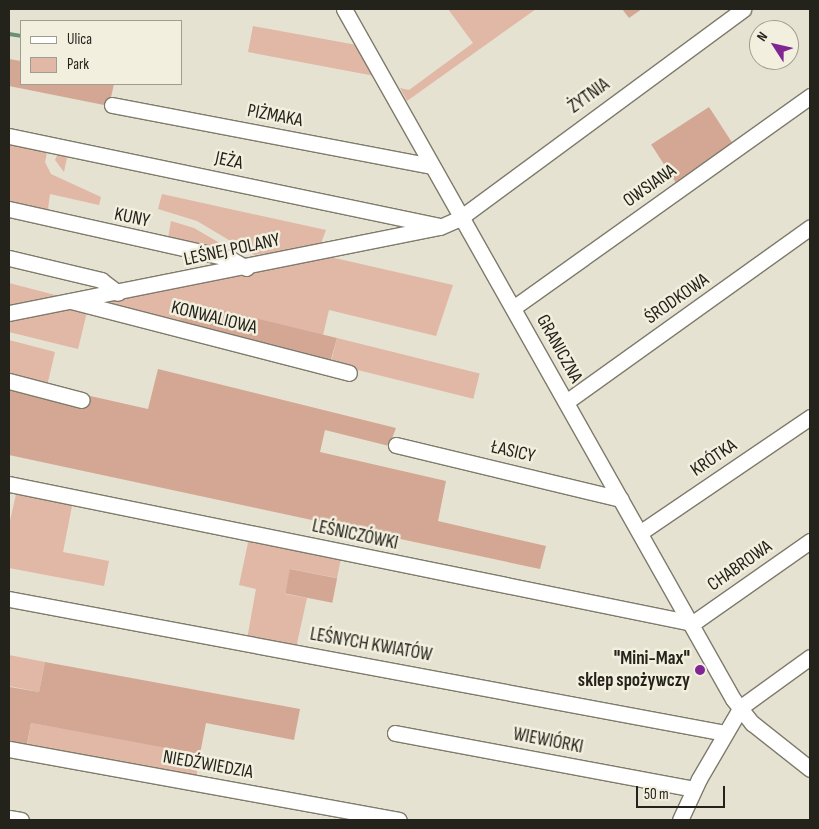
<!DOCTYPE html>
<meta charset="utf-8">
<style>
body{margin:0}
#map{position:relative;width:819px;height:829px;overflow:hidden;background:#e5e2d1;font-family:"Sofia Sans Condensed",sans-serif}
div>[style]{position:absolute}
.green>*{inset:0;background:#e1b7a6;transform-origin:0 0}
.forest>*{inset:0;background:#d4a794;transform-origin:0 0}
.stream>*{height:4px;margin:-2px;padding:0 2px;transform-origin:2px;border-radius:2px;background:#699176}
.roads{filter:drop-shadow(1px 0 #7e7b6b) drop-shadow(-1px 0 #7e7b6b) drop-shadow(0 1px #7e7b6b) drop-shadow(0 -1px #7e7b6b)}
.minor>*{height:15px;margin:-7.5px;padding:0 7.5px;transform-origin:7.5px;border-radius:7.5px;background:#fff}
.dots>*{width:14px;height:14px;translate:-50% -50%;box-sizing:border-box;border:2px solid #f2efde;border-radius:50%}
span{translate:-50% -50%;white-space:nowrap;text-align:center;line-height:1.15;-webkit-text-stroke:5px #f2efde;paint-order:stroke}
.street-label{font-size:19px;color:#23221b}
.poi-label{font-size:19px;color:#23221b;font-weight:700}
.right{translate:-100% -50%;text-align:right}
.frame{position:absolute;inset:0;border:10px solid #23221b;pointer-events:none}
.legend{position:absolute;left:20px;top:20px;width:162px;height:65px;box-sizing:border-box;background:#f2efde;border:1px solid #9f9d90;margin:0;padding:6px 9px;list-style:none;font-size:15px;color:#23221b}
.legend li{display:flex;align-items:center;gap:10px;height:25px}
.legend b{width:25px;border:1px solid #9f9d90}
.north{position:absolute;left:749px;top:20px;width:50px;height:50px;box-sizing:border-box;background:#f2efde;border:1px solid #9f9d90;border-radius:50%;rotate:305deg;font-size:14px;font-weight:700;line-height:20px;text-align:center;color:#23221b}
.north::after{content:'';display:block;margin:auto;width:18px;height:22px;background:#7f2693;clip-path:polygon(50% 0,100% 100%,50% 72%,0 100%)}
.scale{position:absolute;left:636px;top:786px;width:89px;height:22px;box-sizing:border-box;border:2px solid #23221b;border-top:0;padding-left:6px;font-size:15px;line-height:18px;white-space:nowrap;color:#23221b;-webkit-text-stroke:4px #f2efde;paint-order:stroke}
</style>
<div id="map">
<div class="green">
<div style="clip-path:polygon(448px 9px,536px 9px,407px 101px,400px 88px,409px 90px,473px 43px)"></div>
<div style="clip-path:polygon(253px 26px,357px 45px,375px 76px,248px 52px)"></div>
<div style="clip-path:polygon(9px 140px,48px 148px,45px 162px,51px 174px,101px 197px,99px 205px,50px 194px,47px 216px,9px 207px)"></div>
<div style="clip-path:polygon(59px 151px,68px 153px,64px 172px,55px 160px)"></div>
<div style="clip-path:polygon(162px 194px,326px 230px,320px 246px,254px 255px,197px 221px,158px 209px)"></div>
<div style="clip-path:polygon(171px 221px,194px 228px,218px 242px,230px 255px,167px 244px)"></div>
<div style="clip-path:polygon(326px 256px,453px 285px,436px 336px,329px 310px,323px 335px,181px 300px,183px 313px,178px 325px,92px 302px)"></div>
<div style="clip-path:polygon(9px 283px,63px 297px,9px 307px)"></div>
<div style="clip-path:polygon(62px 306px,87px 312px,78px 349px,9px 332px,9px 320px)"></div>
<div style="left:337px;top:338px;width:147px;height:26px;rotate:14deg"></div>
<div style="clip-path:polygon(9px 340px,55px 352px,47px 386px,9px 377px)"></div>
<div style="clip-path:polygon(17px 490px,73px 501px,63px 552px,109px 561px,104px 586px,9px 568px,9px 525px)"></div>
<div style="clip-path:polygon(249px 538px,341px 558px,337px 578px,291px 569px,285px 594px,307px 598px,296px 648px,247px 639px,256px 589px,239px 585px)"></div>
<div style="clip-path:polygon(9px 655px,45px 662px,39px 692px,9px 686px)"></div>
<div style="left:31px;top:723px;width:172px;height:26px;rotate:10deg"></div>
</div>
<div class="forest">
<div style="clip-path:polygon(622px 9px,642px 9px,629px 18px)"></div>
<div style="clip-path:polygon(9px 59px,21px 61px,21px 84px,114px 84px,109px 106px,9px 86px)"></div>
<div style="left:709px;top:107px;width:45px;height:69px;rotate:57deg"></div>
<div style="clip-path:polygon(181px 300px,337px 338px,330px 363px,178px 325px,183px 313px)"></div>
<div style="clip-path:polygon(158px 369px,396px 428px,389px 446px,325px 430px,320px 452px,446px 481px,438px 521px,546px 546px,540px 569px,9px 455px,9px 386px,86px 395px,148px 409px)"></div>
<div style="left:290px;top:569px;width:48px;height:25px;rotate:11deg"></div>
<div style="clip-path:polygon(45px 662px,300px 709px,294px 740px,206px 723px,200px 754px,31px 723px,26px 749px,9px 746px,10px 687px,39px 692px)"></div>
</div>
<div class="stream">
<div style="left:9px;top:34px;width:12px;rotate:9deg"></div>
</div>
<div class="roads">
<div class="minor">
<div style="left:344px;top:9px;width:792px;rotate:60.59deg"></div>
<div style="left:733px;top:699px;width:31px;rotate:52deg"></div>
<div style="left:752px;top:723px;width:74px;rotate:38.4deg"></div>
<div style="left:112px;top:105px;width:325px;rotate:10.8deg"></div>
<div style="left:9px;top:136px;width:438px;rotate:11.8deg"></div>
<div style="left:9px;top:209px;width:225px;rotate:12.6deg"></div>
<div style="left:229px;top:258px;width:20px;rotate:30deg"></div>
<div style="left:9px;top:258px;width:95px;rotate:13.4deg"></div>
<div style="left:101px;top:280px;width:21px;rotate:37deg"></div>
<div style="left:71px;top:301px;width:287px;rotate:14.5deg"></div>
<div style="left:513px;top:308px;width:365px;rotate:-35.5deg"></div>
<div style="left:9px;top:313px;width:439px;rotate:-11.3deg"></div>
<div style="left:440px;top:227px;width:22px;rotate:-24deg"></div>
<div style="left:460px;top:218px;width:352px;rotate:-36.4deg"></div>
<div style="left:9px;top:381px;width:75px;rotate:14.6deg"></div>
<div style="left:566px;top:402px;width:300px;rotate:-35.6deg"></div>
<div style="left:396px;top:445px;width:231px;rotate:13.5deg"></div>
<div style="left:9px;top:484px;width:698px;rotate:11.49deg"></div>
<div style="left:641px;top:532px;width:204px;rotate:-34.2deg"></div>
<div style="left:9px;top:599px;width:728px;rotate:10.6deg"></div>
<div style="left:693px;top:623px;width:143px;rotate:-35deg"></div>
<div style="left:395px;top:733px;width:304px;rotate:10.6deg"></div>
<div style="left:9px;top:749px;width:396px;rotate:10.3deg"></div>
<div style="left:9px;top:818px;width:12px;rotate:9deg"></div>
<div style="left:680px;top:820px;width:45px;rotate:-65.1deg"></div>
<div style="left:699px;top:779px;width:83px;rotate:-59.7deg"></div>
<div style="left:741px;top:707px;width:85px;rotate:-35.9deg"></div>
</div>
</div>
<div class="dots">
<div style="left:700px;top:670px;background:#7f2693"></div>
</div>
<div class="street-label">
<span style="left:589px;top:96px;rotate:-36deg">ŻYTNIA</span>
<span style="left:275px;top:116px;rotate:11deg">PIŻMAKA</span>
<span style="left:229px;top:161px;rotate:12deg">JEŻA</span>
<span style="left:650px;top:186px;rotate:-35deg">OWSIANA</span>
<span style="left:132px;top:218px;rotate:12deg">KUNY</span>
<span style="left:232px;top:250px;rotate:-12deg">LEŚNEJ POLANY</span>
<span style="left:677px;top:299px;rotate:-35deg">ŚRODKOWA</span>
<span style="left:214px;top:318px;rotate:14deg">KONWALIOWA</span>
<span style="left:559px;top:349px;rotate:61deg">GRANICZNA</span>
<span style="left:513px;top:452px;rotate:13deg">ŁASICY</span>
<span style="left:714px;top:458px;rotate:-34deg">KRÓTKA</span>
<span style="left:355px;top:535px;rotate:12deg">LEŚNICZÓWKI</span>
<span style="left:740px;top:566px;rotate:-35deg">CHABROWA</span>
<span style="left:371px;top:645px;rotate:10deg">LEŚNYCH KWIATÓW</span>
<span style="left:548px;top:741px;rotate:11deg">WIEWIÓRKI</span>
<span style="left:208px;top:765px;rotate:10deg">NIEDŹWIEDZIA</span>
</div>
<div class="poi-label">
<span class="right" style="left:690px;top:670px">"Mini-Max"<br>sklep spożywczy</span>
</div>
<div class="frame"></div>
<ul class="legend">
<li><b style="height:6px;background:#fff"></b>Ulica</li>
<li><b style="height:14px;background:#e1b7a6"></b>Park</li>
</ul>
<div class="north">N</div>
<div class="scale">50 m</div>
</div>
